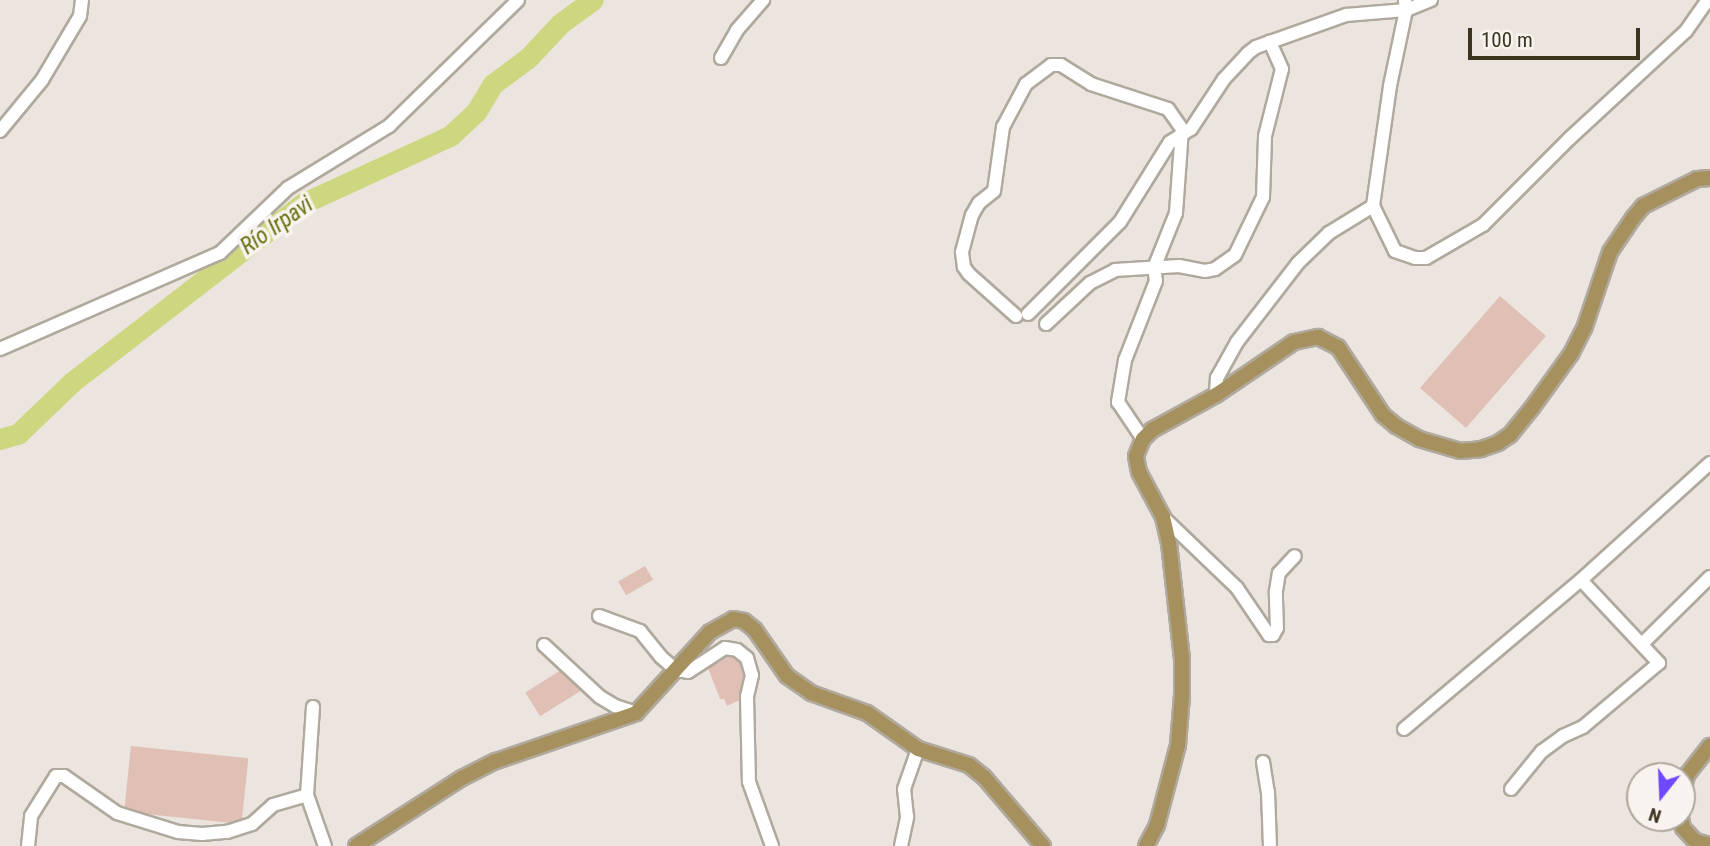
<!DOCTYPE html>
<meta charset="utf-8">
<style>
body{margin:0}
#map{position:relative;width:1710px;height:846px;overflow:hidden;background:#ece5df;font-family:"Roboto Condensed",sans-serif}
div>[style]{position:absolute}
.green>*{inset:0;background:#e0bfb5;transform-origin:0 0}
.river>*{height:21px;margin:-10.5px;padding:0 10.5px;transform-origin:10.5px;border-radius:10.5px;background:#cdd780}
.roads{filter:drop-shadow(2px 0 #b0a99d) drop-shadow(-2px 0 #b0a99d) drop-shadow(0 2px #b0a99d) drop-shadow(0 -2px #b0a99d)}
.minor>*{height:12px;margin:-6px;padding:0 6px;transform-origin:6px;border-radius:6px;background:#fff}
.major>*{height:14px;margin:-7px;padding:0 7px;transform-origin:7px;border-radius:7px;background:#a6915e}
span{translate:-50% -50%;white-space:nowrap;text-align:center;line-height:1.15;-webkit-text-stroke:7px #f8f3ef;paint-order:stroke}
.water-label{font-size:23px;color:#677412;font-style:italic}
.north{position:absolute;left:1626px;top:762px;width:70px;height:70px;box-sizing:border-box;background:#f8f3ef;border:2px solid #ada79b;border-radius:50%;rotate:198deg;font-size:19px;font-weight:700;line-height:28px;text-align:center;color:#3d341e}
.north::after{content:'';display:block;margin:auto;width:24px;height:32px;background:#6f49ff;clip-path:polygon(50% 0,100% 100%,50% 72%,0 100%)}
.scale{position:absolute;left:1468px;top:28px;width:172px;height:32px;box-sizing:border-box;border:4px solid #3d341e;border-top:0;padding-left:9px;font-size:21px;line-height:24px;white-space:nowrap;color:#3d341e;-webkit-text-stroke:5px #f8f3ef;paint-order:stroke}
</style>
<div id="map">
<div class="green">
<div style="left:1500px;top:296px;width:61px;height:122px;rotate:41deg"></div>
<div style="left:645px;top:566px;width:16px;height:31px;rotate:60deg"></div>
<div style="clip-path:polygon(731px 655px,743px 665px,744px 684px,742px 699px,727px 706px,724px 699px,720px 699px,708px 668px)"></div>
<div style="left:566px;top:667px;width:28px;height:48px;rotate:58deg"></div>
<div style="left:131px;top:746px;width:118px;height:66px;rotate:6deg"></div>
</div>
<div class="river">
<div style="left:0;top:439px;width:19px;rotate:-16deg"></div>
<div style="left:18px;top:434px;width:75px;rotate:-43.9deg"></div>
<div style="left:72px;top:382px;width:293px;rotate:-37.7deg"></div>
<div style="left:304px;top:203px;width:161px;rotate:-24.7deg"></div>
<div style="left:450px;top:136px;width:35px;rotate:-43deg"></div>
<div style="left:476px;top:112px;width:33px;rotate:-59deg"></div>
<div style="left:493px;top:84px;width:44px;rotate:-36.6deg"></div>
<div style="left:528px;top:58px;width:48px;rotate:-46.7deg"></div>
<div style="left:561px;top:23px;width:39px;rotate:-36deg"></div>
</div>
<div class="roads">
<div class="minor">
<div style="left:1431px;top:0;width:27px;rotate:158deg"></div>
<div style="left:1406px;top:10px;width:78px;rotate:101.9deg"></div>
<div style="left:1390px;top:86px;width:121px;rotate:98.1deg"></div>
<div style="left:1373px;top:206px;width:50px;rotate:63.9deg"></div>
<div style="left:1395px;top:251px;width:21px;rotate:19deg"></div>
<div style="left:1415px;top:258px;width:11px"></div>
<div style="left:1426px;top:258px;width:66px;rotate:-30.1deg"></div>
<div style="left:1483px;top:225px;width:123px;rotate:-45deg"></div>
<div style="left:1570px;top:138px;width:158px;rotate:-42.7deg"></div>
<div style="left:1686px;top:31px;width:38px;rotate:-55deg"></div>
<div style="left:721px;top:58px;width:32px;rotate:-60deg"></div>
<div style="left:737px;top:30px;width:40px;rotate:-49deg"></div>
<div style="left:0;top:131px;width:66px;rotate:-50.5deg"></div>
<div style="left:42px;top:80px;width:74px;rotate:-59.3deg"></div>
<div style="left:80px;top:16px;width:16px;rotate:-83deg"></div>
<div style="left:1028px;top:314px;width:130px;rotate:-45deg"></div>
<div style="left:1120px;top:222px;width:94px;rotate:-58deg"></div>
<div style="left:1170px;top:142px;width:25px;rotate:-32deg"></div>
<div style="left:1191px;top:129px;width:60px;rotate:-56.6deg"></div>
<div style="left:1224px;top:79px;width:35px;rotate:-47deg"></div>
<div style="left:1248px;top:53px;width:10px;rotate:-37deg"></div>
<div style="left:1256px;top:47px;width:96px;rotate:-19.6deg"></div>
<div style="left:1346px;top:15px;width:60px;rotate:-4.8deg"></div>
<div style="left:1406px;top:10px;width:10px;rotate:-96deg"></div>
<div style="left:1016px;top:316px;width:63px;rotate:-138.2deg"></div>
<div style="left:969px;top:274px;width:9px;rotate:-126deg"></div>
<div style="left:964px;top:267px;width:15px;rotate:-98deg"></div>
<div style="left:962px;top:252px;width:38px;rotate:-75deg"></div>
<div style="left:972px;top:215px;width:14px;rotate:-60deg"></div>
<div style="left:979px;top:203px;width:19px;rotate:-39deg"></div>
<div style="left:994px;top:191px;width:65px;rotate:-82deg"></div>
<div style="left:1003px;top:127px;width:49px;rotate:-61.9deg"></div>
<div style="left:1026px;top:84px;width:31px;rotate:-37deg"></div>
<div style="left:1051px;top:65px;width:10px"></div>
<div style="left:1061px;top:65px;width:36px;rotate:32deg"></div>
<div style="left:1091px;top:84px;width:81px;rotate:18deg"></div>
<div style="left:1168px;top:109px;width:24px;rotate:55deg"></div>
<div style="left:1182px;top:129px;width:84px;rotate:94.1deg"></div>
<div style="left:1176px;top:213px;width:59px;rotate:111.8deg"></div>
<div style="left:1154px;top:268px;width:13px;rotate:81deg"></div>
<div style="left:1156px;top:281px;width:85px;rotate:111.4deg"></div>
<div style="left:1125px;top:360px;width:43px;rotate:99.5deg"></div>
<div style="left:1118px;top:402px;width:45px;rotate:56deg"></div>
<div style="left:1046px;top:324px;width:60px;rotate:-43deg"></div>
<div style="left:1090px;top:283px;width:28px;rotate:-27deg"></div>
<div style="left:1115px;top:270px;width:64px;rotate:-3.6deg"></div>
<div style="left:1179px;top:266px;width:26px;rotate:11deg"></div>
<div style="left:1205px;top:271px;width:10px;rotate:-11deg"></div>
<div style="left:1215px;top:269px;width:24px;rotate:-35deg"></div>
<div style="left:1235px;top:255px;width:64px;rotate:-64.2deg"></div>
<div style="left:1263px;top:197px;width:61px;rotate:-88.1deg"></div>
<div style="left:1265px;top:136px;width:69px;rotate:-75.8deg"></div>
<div style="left:1282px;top:69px;width:30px;rotate:-114deg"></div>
<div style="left:0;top:349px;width:240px;rotate:-23.6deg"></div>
<div style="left:220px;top:253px;width:94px;rotate:-43.7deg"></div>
<div style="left:288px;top:188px;width:119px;rotate:-31.5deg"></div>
<div style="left:389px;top:126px;width:180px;rotate:-44.3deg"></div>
<div style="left:1216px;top:395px;width:17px;rotate:-87deg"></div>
<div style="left:1217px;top:378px;width:41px;rotate:-60.9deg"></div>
<div style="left:1237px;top:342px;width:100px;rotate:-52.3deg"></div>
<div style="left:1298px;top:263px;width:43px;rotate:-44.1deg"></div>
<div style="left:1329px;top:233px;width:52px;rotate:-31.5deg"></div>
<div style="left:1163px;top:517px;width:103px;rotate:43.8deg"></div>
<div style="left:1237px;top:588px;width:57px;rotate:55.8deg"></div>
<div style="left:1269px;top:635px;width:4px"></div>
<div style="left:1273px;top:635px;width:8px;rotate:-60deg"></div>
<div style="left:1277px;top:628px;width:37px;rotate:-92deg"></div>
<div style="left:1276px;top:591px;width:18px;rotate:-81deg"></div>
<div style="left:1279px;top:573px;width:23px;rotate:-47deg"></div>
<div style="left:1581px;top:580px;width:174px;rotate:-42.2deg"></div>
<div style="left:599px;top:616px;width:44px;rotate:20.1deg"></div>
<div style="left:640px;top:631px;width:33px;rotate:51deg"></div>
<div style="left:661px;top:657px;width:20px;rotate:41deg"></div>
<div style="left:676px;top:670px;width:12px;rotate:9deg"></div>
<div style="left:688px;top:672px;width:44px;rotate:-33deg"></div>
<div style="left:725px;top:648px;width:12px;rotate:9deg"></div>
<div style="left:737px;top:650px;width:13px;rotate:39deg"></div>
<div style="left:747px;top:658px;width:18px;rotate:74deg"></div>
<div style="left:752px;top:675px;width:22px;rotate:103deg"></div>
<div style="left:747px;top:696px;width:86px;rotate:88.7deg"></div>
<div style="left:749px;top:782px;width:68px;rotate:70.2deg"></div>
<div style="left:1643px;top:643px;width:94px;rotate:-44.6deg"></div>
<div style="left:544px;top:645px;width:76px;rotate:42.9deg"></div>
<div style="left:600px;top:697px;width:17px;rotate:31deg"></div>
<div style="left:615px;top:706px;width:22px;rotate:18deg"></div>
<div style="left:313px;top:707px;width:88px;rotate:93.9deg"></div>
<div style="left:307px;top:795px;width:54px;rotate:70.6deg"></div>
<div style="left:1404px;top:729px;width:231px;rotate:-40.1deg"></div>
<div style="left:1581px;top:580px;width:114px;rotate:46.8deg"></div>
<div style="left:1659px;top:663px;width:99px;rotate:139.9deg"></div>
<div style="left:1583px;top:727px;width:22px;rotate:156deg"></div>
<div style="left:1563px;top:736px;width:26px;rotate:144deg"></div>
<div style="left:1542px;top:751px;width:49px;rotate:129.2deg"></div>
<div style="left:1263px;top:762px;width:30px;rotate:81deg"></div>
<div style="left:1268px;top:792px;width:54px;rotate:87.9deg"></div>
<div style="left:28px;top:846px;width:30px;rotate:-84deg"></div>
<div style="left:31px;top:816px;width:47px;rotate:-58deg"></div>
<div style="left:56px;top:776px;width:8px"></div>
<div style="left:64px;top:776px;width:65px;rotate:34.9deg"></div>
<div style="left:117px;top:813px;width:64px;rotate:17.3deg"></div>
<div style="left:178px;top:832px;width:24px;rotate:5deg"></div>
<div style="left:202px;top:834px;width:25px;rotate:-5deg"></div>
<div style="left:227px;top:832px;width:26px;rotate:-18deg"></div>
<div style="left:252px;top:824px;width:28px;rotate:-42deg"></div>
<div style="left:273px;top:805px;width:35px;rotate:-16deg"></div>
<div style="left:901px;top:846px;width:30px;rotate:-78deg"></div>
<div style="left:907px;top:817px;width:28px;rotate:-96deg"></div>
<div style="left:904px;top:789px;width:42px;rotate:-70.7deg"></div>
</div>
<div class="major">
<div style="left:1682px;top:794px;width:20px;rotate:-75deg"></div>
<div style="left:1687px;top:775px;width:37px;rotate:-52deg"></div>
<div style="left:1681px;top:818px;width:10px;rotate:79deg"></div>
<div style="left:1683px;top:828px;width:18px;rotate:47deg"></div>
<div style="left:1695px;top:841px;width:16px;rotate:15deg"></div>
<div style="left:356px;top:846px;width:126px;rotate:-32.7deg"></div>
<div style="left:462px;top:778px;width:38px;rotate:-27deg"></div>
<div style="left:496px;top:761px;width:148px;rotate:-18.9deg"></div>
<div style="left:636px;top:713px;width:110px;rotate:-47.6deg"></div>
<div style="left:710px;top:632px;width:26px;rotate:-29deg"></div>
<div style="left:733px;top:619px;width:11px;rotate:10deg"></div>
<div style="left:744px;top:621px;width:14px;rotate:39deg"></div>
<div style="left:755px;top:630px;width:56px;rotate:55.2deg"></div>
<div style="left:787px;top:676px;width:29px;rotate:35deg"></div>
<div style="left:811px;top:693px;width:59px;rotate:19.7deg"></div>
<div style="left:867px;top:713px;width:62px;rotate:35.2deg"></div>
<div style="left:918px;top:749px;width:53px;rotate:17.4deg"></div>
<div style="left:969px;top:765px;width:19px;rotate:39deg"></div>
<div style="left:984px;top:777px;width:91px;rotate:49.5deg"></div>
<div style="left:1146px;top:846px;width:24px;rotate:-62deg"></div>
<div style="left:1157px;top:825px;width:83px;rotate:-75.3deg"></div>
<div style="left:1178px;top:745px;width:50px;rotate:-85.4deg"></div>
<div style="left:1182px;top:695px;width:36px;rotate:-90deg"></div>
<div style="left:1182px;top:659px;width:117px;rotate:-96.4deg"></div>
<div style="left:1169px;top:543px;width:27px;rotate:-103deg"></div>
<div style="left:1163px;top:517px;width:51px;rotate:-118.1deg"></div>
<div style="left:1139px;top:472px;width:16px;rotate:-101deg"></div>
<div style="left:1136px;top:456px;width:18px;rotate:-68deg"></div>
<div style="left:1143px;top:439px;width:13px;rotate:-45deg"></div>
<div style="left:1152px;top:430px;width:73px;rotate:-28.7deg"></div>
<div style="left:1216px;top:395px;width:94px;rotate:-34.2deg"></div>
<div style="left:1294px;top:342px;width:25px;rotate:-12deg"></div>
<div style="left:1318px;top:337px;width:22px;rotate:27deg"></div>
<div style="left:1338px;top:347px;width:82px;rotate:56.5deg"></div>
<div style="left:1383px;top:415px;width:17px;rotate:40deg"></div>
<div style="left:1396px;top:426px;width:26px;rotate:29deg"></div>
<div style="left:1419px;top:439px;width:43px;rotate:16.3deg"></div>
<div style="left:1460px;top:451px;width:21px;rotate:-5deg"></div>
<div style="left:1481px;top:449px;width:18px;rotate:-19deg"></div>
<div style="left:1498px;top:443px;width:14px;rotate:-34deg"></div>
<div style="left:1510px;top:435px;width:35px;rotate:-51deg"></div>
<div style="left:1532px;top:408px;width:67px;rotate:-54.2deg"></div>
<div style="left:1571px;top:354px;width:31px;rotate:-63deg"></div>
<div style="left:1585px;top:326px;width:78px;rotate:-71.3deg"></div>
<div style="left:1610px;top:252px;width:41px;rotate:-55.9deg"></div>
<div style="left:1633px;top:218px;width:16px;rotate:-50deg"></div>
<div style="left:1643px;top:206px;width:60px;rotate:-26.6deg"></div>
<div style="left:1697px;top:179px;width:13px;rotate:-4deg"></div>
</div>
</div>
<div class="water-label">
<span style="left:277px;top:226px;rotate:-35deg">Río Irpavi</span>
</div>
<div class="north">N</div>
<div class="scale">100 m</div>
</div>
